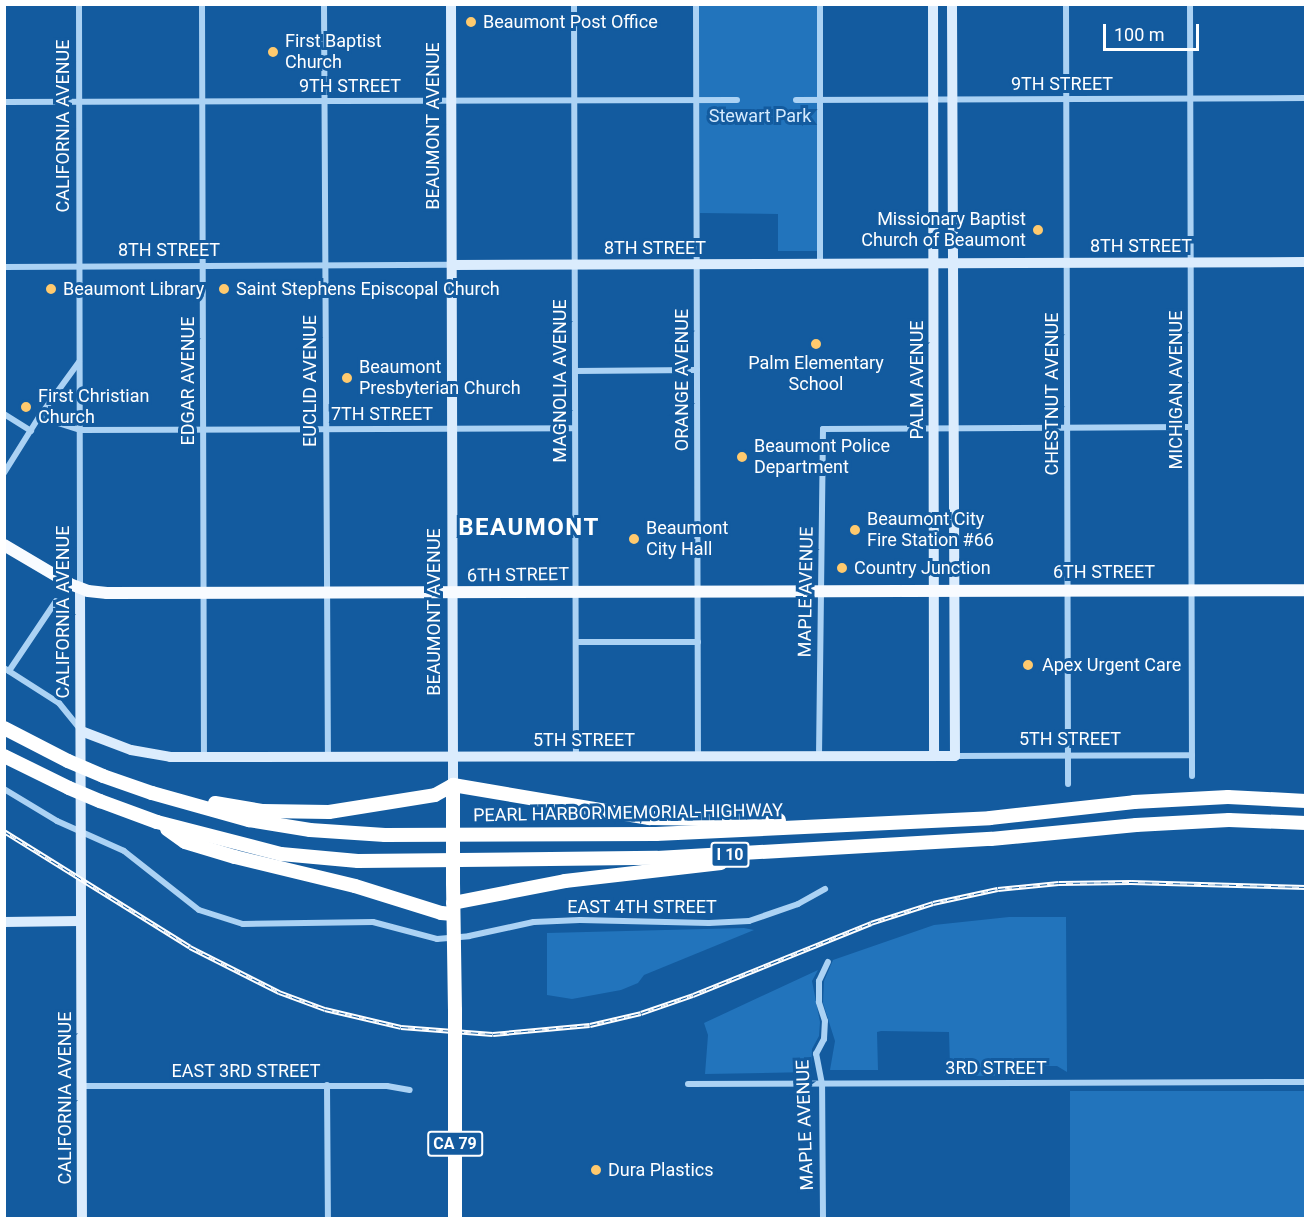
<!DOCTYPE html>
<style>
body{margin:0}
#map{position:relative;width:1310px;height:1223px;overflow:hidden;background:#135b9f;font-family:Roboto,sans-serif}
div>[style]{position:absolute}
.green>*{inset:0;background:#2274bc;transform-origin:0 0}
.street>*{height:6px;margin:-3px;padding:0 3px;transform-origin:3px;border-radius:3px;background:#abd2f4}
.secondary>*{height:10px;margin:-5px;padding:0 5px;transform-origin:5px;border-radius:5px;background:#dbecfd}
.primary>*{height:12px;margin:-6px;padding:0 6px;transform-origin:6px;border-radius:6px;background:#f8fbff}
.highway>*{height:14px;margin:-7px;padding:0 7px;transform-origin:7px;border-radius:7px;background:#fff}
.rail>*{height:4.5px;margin-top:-2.25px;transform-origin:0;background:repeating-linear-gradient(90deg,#135b9f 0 7px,#fff 0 14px);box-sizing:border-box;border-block:2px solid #fff}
.highway-bridge>*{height:14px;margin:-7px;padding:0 7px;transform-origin:7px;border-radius:7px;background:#fff}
.dots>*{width:16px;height:16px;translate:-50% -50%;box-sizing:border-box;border:3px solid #135b9f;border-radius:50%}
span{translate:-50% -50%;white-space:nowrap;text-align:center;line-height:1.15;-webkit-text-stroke:6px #135b9f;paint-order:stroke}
.shield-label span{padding:2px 4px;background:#135b9f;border:2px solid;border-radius:4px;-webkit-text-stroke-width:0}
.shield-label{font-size:16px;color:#fff;font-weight:700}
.poi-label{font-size:18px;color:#fff}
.left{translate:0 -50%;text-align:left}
.right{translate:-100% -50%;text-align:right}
.street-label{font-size:18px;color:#fff}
.park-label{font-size:18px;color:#d4eafe}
.district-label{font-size:24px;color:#fff;font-weight:700;letter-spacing:1.5px}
.frame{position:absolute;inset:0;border:6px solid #fff;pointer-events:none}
.scale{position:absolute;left:1103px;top:24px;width:96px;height:27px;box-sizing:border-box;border:3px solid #fff;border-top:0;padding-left:8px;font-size:18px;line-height:21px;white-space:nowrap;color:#fff;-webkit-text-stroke:4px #135b9f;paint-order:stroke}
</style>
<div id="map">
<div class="green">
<div style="clip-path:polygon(699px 5px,821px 5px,818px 251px,778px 251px,778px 214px,700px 213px)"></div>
<div style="clip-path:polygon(1009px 917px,1066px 917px,1067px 1072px,1057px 1066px,1041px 1066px,1030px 1075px,967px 1076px,963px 1067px,950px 1067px,949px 1032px,881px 1031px,877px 1032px,878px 1070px,830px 1070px,835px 1041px,823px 1003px,824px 981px,833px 960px,934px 925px)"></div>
<div style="clip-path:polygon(744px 928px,754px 930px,644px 975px,638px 983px,621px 990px,572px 999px,547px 995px,547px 933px)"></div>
<div style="clip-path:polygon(818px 970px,812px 981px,820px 1022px,819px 1036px,812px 1049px,811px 1072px,705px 1074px,708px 1035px,704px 1023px)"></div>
<div style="left:1070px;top:1091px;width:235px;height:127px"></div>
</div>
<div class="street">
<div style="left:79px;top:4px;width:585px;rotate:89.9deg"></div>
<div style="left:202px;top:4px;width:753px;rotate:89.85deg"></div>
<div style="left:324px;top:4px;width:753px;rotate:89.7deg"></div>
<div style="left:574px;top:4px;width:753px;rotate:89.85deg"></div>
<div style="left:696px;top:4px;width:752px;rotate:89.85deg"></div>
<div style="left:820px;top:4px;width:260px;rotate:90deg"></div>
<div style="left:1066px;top:4px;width:780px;rotate:89.85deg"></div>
<div style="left:1190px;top:4px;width:772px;rotate:89.85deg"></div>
<div style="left:796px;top:100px;width:510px;rotate:-0.22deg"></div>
<div style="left:4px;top:102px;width:733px;rotate:-0.16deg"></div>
<div style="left:4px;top:267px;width:448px;rotate:-0.3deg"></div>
<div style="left:575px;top:371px;width:122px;rotate:-0.5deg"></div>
<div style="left:4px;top:414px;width:32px;rotate:32deg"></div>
<div style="left:39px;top:417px;width:43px;rotate:17.6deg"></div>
<div style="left:80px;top:430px;width:495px;rotate:-0.2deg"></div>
<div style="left:4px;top:473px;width:66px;rotate:-58deg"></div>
<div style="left:39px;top:417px;width:68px;rotate:-54deg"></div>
<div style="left:576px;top:642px;width:122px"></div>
<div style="left:4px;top:668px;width:65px;rotate:32.5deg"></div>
<div style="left:59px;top:703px;width:32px;rotate:51deg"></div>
<div style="left:9px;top:671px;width:84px;rotate:-56.1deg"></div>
<div style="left:819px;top:756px;width:327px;rotate:-89.3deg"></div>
<div style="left:823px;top:429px;width:368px;rotate:-0.3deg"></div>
<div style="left:955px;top:756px;width:237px;rotate:-0.2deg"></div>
<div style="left:4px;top:789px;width:62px;rotate:31.1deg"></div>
<div style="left:57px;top:821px;width:73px;rotate:24.1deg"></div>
<div style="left:124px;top:851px;width:95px;rotate:38.2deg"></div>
<div style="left:199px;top:910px;width:46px;rotate:17.7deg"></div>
<div style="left:243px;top:924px;width:130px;rotate:-0.9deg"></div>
<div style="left:373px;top:922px;width:66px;rotate:14.9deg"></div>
<div style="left:437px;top:939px;width:32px;rotate:-5deg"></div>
<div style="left:469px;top:936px;width:66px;rotate:-12.2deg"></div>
<div style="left:534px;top:922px;width:46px;rotate:-2.5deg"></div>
<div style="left:580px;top:920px;width:129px;rotate:1.3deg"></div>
<div style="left:709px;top:923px;width:40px;rotate:-2.9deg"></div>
<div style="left:749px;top:921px;width:52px;rotate:-19.1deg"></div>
<div style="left:798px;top:904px;width:31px;rotate:-29deg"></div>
<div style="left:688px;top:1084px;width:618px;rotate:-0.19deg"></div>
<div style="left:327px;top:1085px;width:133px;rotate:89.6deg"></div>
<div style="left:82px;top:1086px;width:305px"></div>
<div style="left:387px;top:1086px;width:23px;rotate:10deg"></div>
<div style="left:823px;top:1218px;width:134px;rotate:-90.4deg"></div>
<div style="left:822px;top:1084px;width:31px;rotate:-101deg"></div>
<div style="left:816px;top:1054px;width:17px;rotate:-62deg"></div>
<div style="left:824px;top:1039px;width:18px;rotate:-87deg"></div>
<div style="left:825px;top:1021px;width:20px;rotate:-108deg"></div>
<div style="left:819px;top:1002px;width:21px;rotate:-90deg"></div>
<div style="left:819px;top:981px;width:21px;rotate:-65deg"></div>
</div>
<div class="secondary">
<div style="left:451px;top:4px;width:781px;rotate:89.85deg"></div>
<div style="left:933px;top:4px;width:752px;rotate:89.92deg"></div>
<div style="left:452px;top:265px;width:854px;rotate:-0.2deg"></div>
<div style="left:80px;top:589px;width:629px;rotate:89.82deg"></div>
<div style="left:81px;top:731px;width:53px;rotate:20.8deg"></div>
<div style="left:131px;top:750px;width:40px;rotate:10deg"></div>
<div style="left:170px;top:757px;width:785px;rotate:-0.07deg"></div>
<div style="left:955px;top:756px;width:752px;rotate:-90.23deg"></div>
<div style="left:4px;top:922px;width:76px;rotate:-0.8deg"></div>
</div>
<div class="primary">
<div style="left:4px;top:545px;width:77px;rotate:30.6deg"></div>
<div style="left:70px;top:584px;width:19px;rotate:21deg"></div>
<div style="left:88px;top:591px;width:19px;rotate:6deg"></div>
<div style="left:107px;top:593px;width:793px;rotate:-0.14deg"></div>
<div style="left:902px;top:591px;width:404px;rotate:-0.1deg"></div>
</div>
<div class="highway">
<div style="left:4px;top:728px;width:72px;rotate:27.3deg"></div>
<div style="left:4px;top:756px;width:72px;rotate:26.2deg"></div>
<div style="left:103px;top:776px;width:52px;rotate:19.1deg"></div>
<div style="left:152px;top:793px;width:101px;rotate:15.6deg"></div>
<div style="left:249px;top:820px;width:62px;rotate:9.3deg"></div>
<div style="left:310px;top:830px;width:75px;rotate:3.8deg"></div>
<div style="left:385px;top:835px;width:271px;rotate:-0.2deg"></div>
<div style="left:656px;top:834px;width:334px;rotate:-2.7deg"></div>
<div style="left:990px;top:818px;width:145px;rotate:-6.3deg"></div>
<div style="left:1134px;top:802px;width:94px;rotate:-3deg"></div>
<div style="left:1228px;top:797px;width:78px;rotate:2.9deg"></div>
<div style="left:100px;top:801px;width:61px;rotate:20.2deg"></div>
<div style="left:157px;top:822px;width:128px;rotate:14.5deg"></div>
<div style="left:281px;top:854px;width:77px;rotate:5.2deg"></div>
<div style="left:358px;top:861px;width:299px;rotate:-0.6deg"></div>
<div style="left:657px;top:858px;width:335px;rotate:-3.3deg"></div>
<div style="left:991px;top:839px;width:146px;rotate:-5.5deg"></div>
<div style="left:1136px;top:825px;width:93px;rotate:-3.1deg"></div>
<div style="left:1229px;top:820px;width:77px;rotate:2.2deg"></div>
<div style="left:215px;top:803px;width:49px;rotate:9.5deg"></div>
<div style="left:263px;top:811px;width:66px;rotate:0.9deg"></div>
<div style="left:329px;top:812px;width:107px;rotate:-9.1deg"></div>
<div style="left:435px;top:795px;width:21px;rotate:-29deg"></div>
<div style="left:453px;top:785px;width:199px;rotate:9.6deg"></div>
<div style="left:649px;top:818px;width:130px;rotate:0.9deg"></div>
<div style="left:453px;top:813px;width:28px;rotate:-90deg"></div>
<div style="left:167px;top:829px;width:22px;rotate:36deg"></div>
<div style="left:185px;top:842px;width:52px;rotate:16.7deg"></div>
<div style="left:235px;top:857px;width:123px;rotate:13.6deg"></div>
<div style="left:355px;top:886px;width:90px;rotate:17.4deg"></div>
<div style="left:441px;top:913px;width:12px;rotate:5deg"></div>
<div style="left:453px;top:883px;width:127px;rotate:89.1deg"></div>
<div style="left:453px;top:903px;width:114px;rotate:-11.1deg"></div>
<div style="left:565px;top:881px;width:157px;rotate:-6.6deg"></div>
<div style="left:455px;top:1218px;width:148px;rotate:-90deg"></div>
</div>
<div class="rail">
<div style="left:4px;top:831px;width:219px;rotate:31.9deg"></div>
<div style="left:190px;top:947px;width:100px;rotate:26.8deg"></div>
<div style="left:279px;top:992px;width:49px;rotate:20.3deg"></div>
<div style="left:325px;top:1009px;width:78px;rotate:13.3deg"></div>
<div style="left:401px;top:1027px;width:92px;rotate:4.4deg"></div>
<div style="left:493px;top:1034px;width:97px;rotate:-5.3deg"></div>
<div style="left:590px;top:1025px;width:52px;rotate:-13.2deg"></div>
<div style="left:641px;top:1013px;width:55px;rotate:-19.1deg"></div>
<div style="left:693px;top:995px;width:192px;rotate:-22deg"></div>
<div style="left:871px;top:923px;width:65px;rotate:-17.9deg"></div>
<div style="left:933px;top:903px;width:66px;rotate:-12.2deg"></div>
<div style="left:998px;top:889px;width:61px;rotate:-5.6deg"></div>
<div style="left:1059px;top:883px;width:72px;rotate:-0.8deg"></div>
<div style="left:1131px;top:882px;width:175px;rotate:1.6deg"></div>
</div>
<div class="highway-bridge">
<div style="left:68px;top:761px;width:38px;rotate:23deg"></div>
<div style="left:69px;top:788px;width:34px;rotate:23deg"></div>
<div style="left:453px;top:813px;width:70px;rotate:90deg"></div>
<div style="left:455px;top:1010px;width:60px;rotate:90deg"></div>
</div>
<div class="dots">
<div style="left:471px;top:22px;background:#ffca6e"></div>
<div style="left:273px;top:52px;background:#ffca6e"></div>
<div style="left:1038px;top:230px;background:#ffca6e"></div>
<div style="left:51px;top:289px;background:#ffca6e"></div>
<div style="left:224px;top:289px;background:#ffca6e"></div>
<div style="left:816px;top:344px;background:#ffca6e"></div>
<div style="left:347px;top:378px;background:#ffca6e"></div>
<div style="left:26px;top:407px;background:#ffca6e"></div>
<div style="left:742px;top:457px;background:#ffca6e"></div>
<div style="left:855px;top:530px;background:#ffca6e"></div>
<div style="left:634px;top:539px;background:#ffca6e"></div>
<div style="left:842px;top:568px;background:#ffca6e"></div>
<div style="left:1028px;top:665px;background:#ffca6e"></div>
<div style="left:596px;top:1170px;background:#ffca6e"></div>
</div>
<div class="shield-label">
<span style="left:730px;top:855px">I 10</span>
<span style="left:455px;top:1144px">CA 79</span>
</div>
<div class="poi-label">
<span class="left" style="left:483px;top:22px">Beaumont Post Office</span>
<span class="left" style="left:285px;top:52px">First Baptist<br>Church</span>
<span class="right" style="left:1026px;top:230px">Missionary Baptist<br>Church of Beaumont</span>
<span class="left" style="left:63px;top:289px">Beaumont Library</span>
<span class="left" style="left:236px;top:289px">Saint Stephens Episcopal Church</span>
<span style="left:816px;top:374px">Palm Elementary<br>School</span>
<span class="left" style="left:359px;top:378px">Beaumont<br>Presbyterian Church</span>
<span class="left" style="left:38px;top:407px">First Christian<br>Church</span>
<span class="left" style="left:754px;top:457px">Beaumont Police<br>Department</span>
<span class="left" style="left:867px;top:530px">Beaumont City<br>Fire Station #66</span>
<span class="left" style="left:646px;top:539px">Beaumont<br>City Hall</span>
<span class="left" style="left:854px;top:568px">Country Junction</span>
<span class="left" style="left:1042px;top:665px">Apex Urgent Care</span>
<span class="left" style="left:608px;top:1170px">Dura Plastics</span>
</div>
<div class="street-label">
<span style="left:1062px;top:84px">9TH STREET</span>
<span style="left:350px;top:86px">9TH STREET</span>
<span style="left:63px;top:126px;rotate:-90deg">CALIFORNIA AVENUE</span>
<span style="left:433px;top:126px;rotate:-90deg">BEAUMONT AVENUE</span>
<span style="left:1141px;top:246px">8TH STREET</span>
<span style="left:655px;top:248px">8TH STREET</span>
<span style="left:169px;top:250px">8TH STREET</span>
<span style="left:682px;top:380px;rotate:-90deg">ORANGE AVENUE</span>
<span style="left:917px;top:380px;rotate:-90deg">PALM AVENUE</span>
<span style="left:188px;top:381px;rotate:-90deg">EDGAR AVENUE</span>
<span style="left:310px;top:381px;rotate:-90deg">EUCLID AVENUE</span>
<span style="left:560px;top:381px;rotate:-90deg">MAGNOLIA AVENUE</span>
<span style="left:1176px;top:390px;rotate:-90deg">MICHIGAN AVENUE</span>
<span style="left:1052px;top:394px;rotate:-90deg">CHESTNUT AVENUE</span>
<span style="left:382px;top:414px">7TH STREET</span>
<span style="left:1104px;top:572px">6TH STREET</span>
<span style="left:518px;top:575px;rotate:-1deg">6TH STREET</span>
<span style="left:806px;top:592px;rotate:-89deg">MAPLE AVENUE</span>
<span style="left:63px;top:612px;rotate:-90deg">CALIFORNIA AVENUE</span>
<span style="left:434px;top:612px;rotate:-90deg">BEAUMONT AVENUE</span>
<span style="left:1070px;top:739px">5TH STREET</span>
<span style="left:584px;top:740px">5TH STREET</span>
<span style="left:628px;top:813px;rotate:-1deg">PEARL HARBOR MEMORIAL HIGHWAY</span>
<span style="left:642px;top:907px">EAST 4TH STREET</span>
<span style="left:996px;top:1068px">3RD STREET</span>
<span style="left:246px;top:1071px">EAST 3RD STREET</span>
<span style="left:65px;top:1098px;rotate:-90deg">CALIFORNIA AVENUE</span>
<span style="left:805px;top:1125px;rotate:-92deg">MAPLE AVENUE</span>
</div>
<div class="park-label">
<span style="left:760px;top:116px">Stewart Park</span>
</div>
<div class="district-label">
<span style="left:529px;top:528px">BEAUMONT</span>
</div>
<div class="frame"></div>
<div class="scale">100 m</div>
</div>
